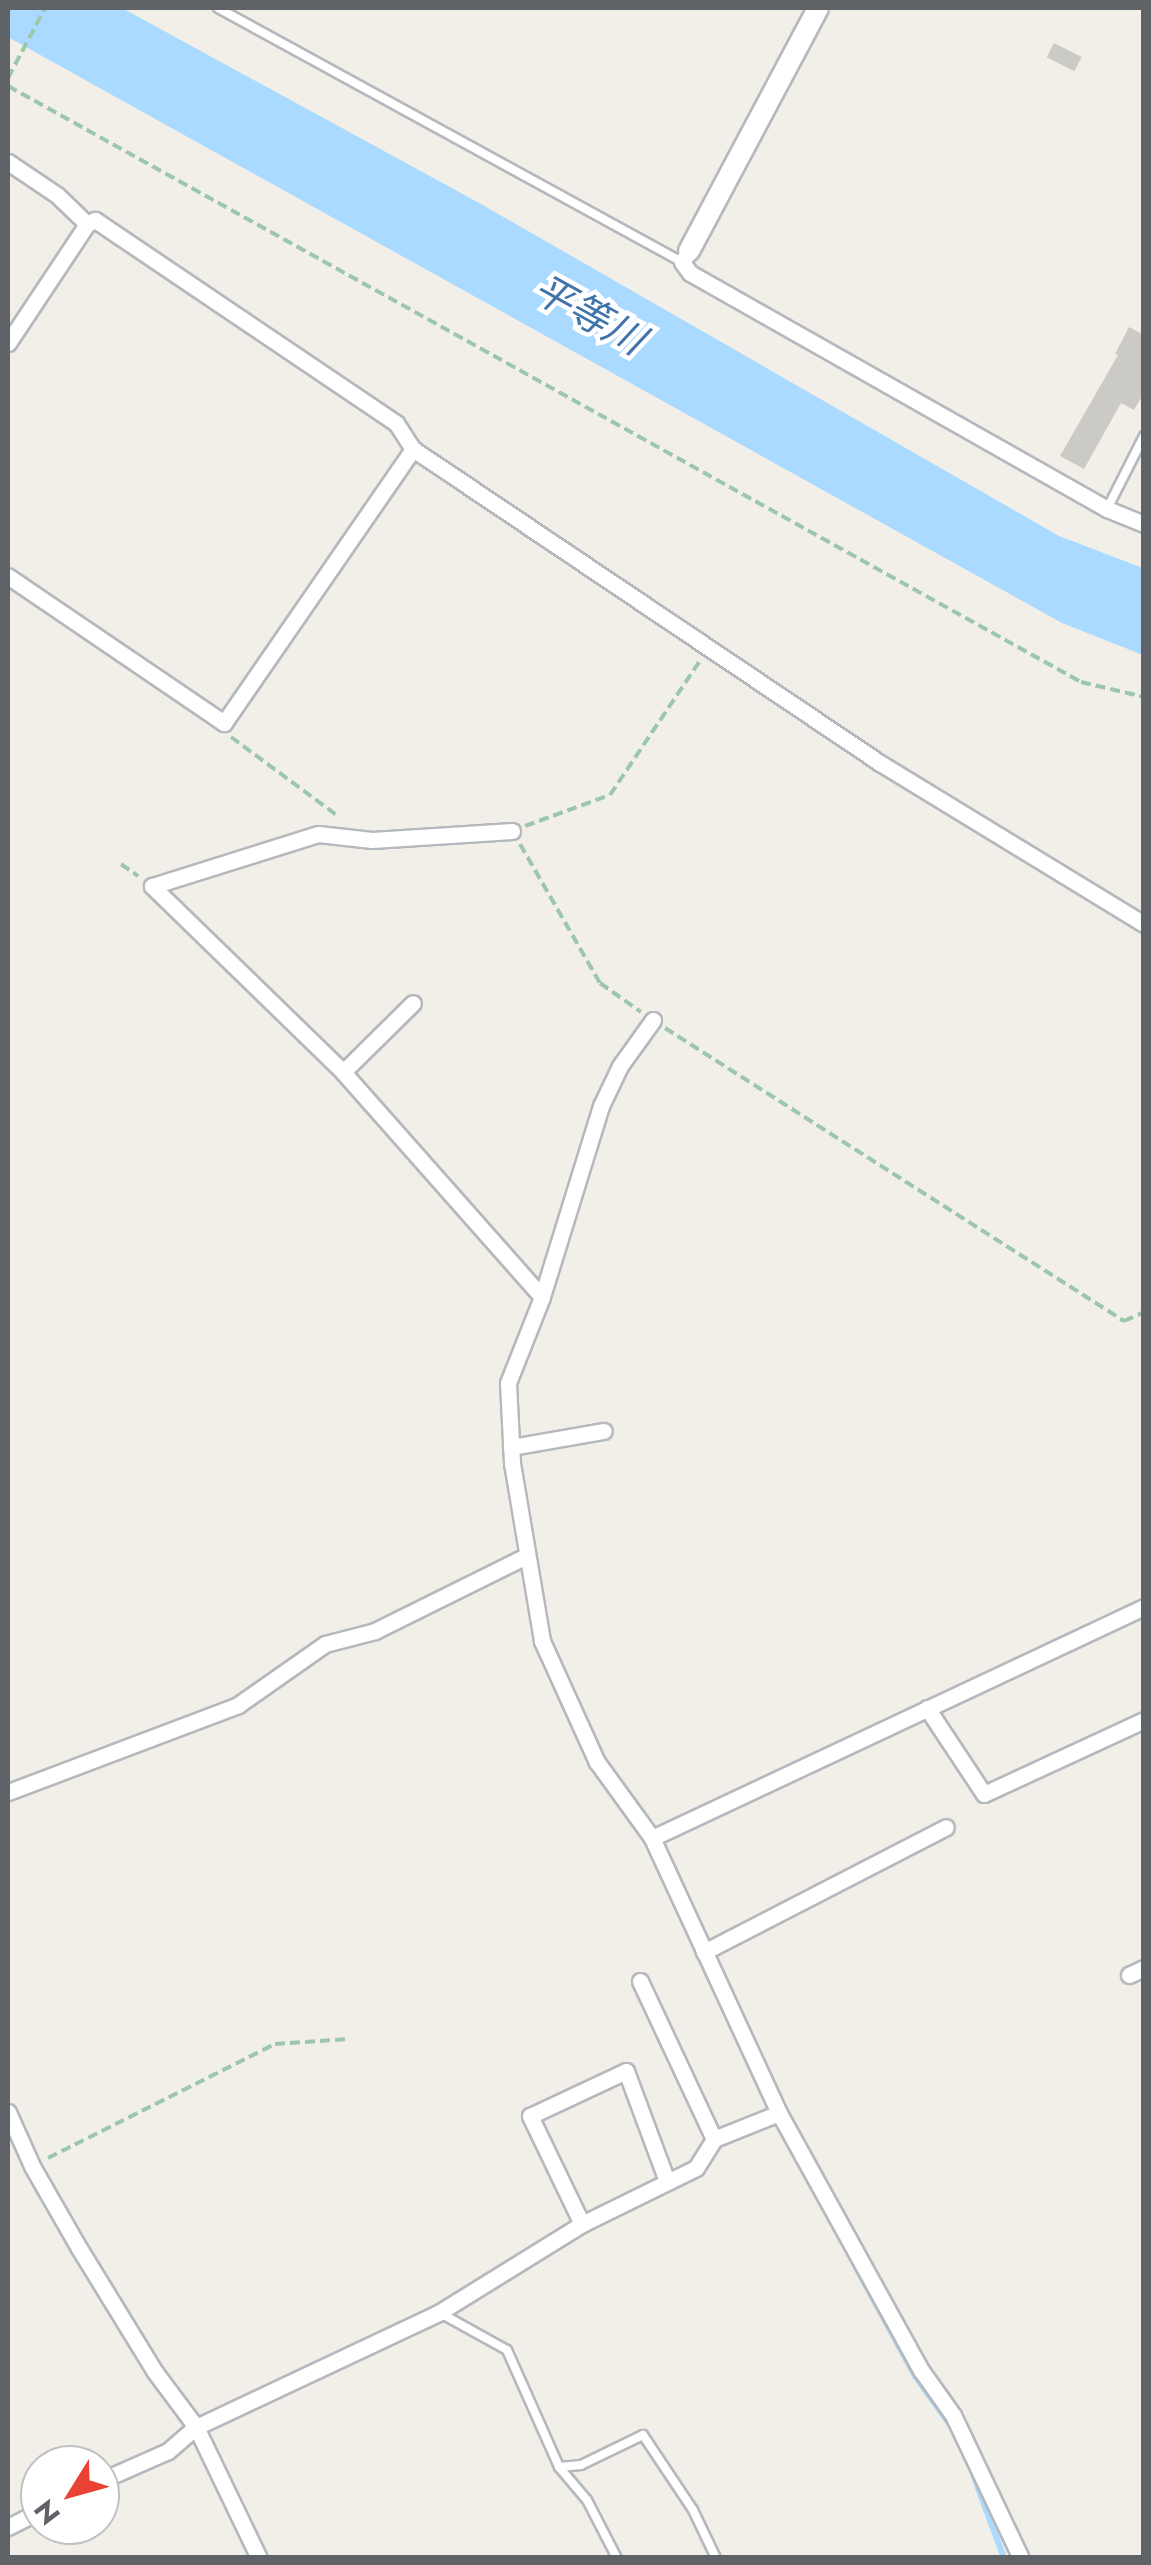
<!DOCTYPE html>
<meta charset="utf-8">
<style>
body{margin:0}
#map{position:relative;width:1151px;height:2565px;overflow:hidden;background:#f1efe8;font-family:Jost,"Noto Sans JP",sans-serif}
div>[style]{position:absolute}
.water>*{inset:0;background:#aadaff}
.stream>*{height:6px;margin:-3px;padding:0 3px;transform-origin:3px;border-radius:3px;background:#aadaff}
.building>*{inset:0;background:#cccac5;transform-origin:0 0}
.path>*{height:4px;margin-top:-2px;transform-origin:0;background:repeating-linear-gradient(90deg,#9cc7a9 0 10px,transparent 0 15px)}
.roads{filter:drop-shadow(2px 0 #b5b8bc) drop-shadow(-2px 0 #b5b8bc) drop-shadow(0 2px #b5b8bc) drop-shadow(0 -2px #b5b8bc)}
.service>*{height:8px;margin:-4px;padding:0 4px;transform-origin:4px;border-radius:4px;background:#fff}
.minor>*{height:15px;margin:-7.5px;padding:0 7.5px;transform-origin:7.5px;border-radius:7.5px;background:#fff}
.tertiary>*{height:20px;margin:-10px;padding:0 10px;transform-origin:10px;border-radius:10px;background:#fff}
span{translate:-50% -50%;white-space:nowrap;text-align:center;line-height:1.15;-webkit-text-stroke:9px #fff;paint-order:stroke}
.water-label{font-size:40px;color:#4174aa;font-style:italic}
.frame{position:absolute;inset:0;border:10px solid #5f6368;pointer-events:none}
.north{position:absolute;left:20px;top:2445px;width:100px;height:100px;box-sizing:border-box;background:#fff;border:2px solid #bfc1c3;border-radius:50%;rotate:233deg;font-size:28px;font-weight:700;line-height:40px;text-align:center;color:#5f6368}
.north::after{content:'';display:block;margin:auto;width:35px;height:45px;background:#ea4335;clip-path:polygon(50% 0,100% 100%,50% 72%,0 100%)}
</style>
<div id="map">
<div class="water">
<div style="clip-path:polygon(8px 8px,122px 8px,481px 204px,1059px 536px,1143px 568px,1143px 655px,1062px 623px,8px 37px)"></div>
</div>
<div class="stream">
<div style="left:852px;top:2260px;width:132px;rotate:61.5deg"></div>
<div style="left:915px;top:2376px;width:65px;rotate:54.4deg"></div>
<div style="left:974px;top:2477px;width:86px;rotate:69.7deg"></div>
</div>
<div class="building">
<div style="left:1054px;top:43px;width:31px;height:16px;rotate:27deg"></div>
<div style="clip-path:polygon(1129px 327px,1144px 335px,1144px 393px,1134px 410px,1121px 403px,1084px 469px,1060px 456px,1118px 355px,1115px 354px)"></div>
</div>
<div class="path">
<div style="left:8px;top:78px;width:79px;rotate:-62.1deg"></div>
<div style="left:8px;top:86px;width:1227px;rotate:29.05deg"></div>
<div style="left:1081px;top:682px;width:65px;rotate:13.4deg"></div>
<div style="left:231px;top:737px;width:134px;rotate:36.5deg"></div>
<div style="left:525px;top:826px;width:90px;rotate:-20deg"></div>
<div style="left:610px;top:795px;width:160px;rotate:-56.2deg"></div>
<div style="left:520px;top:844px;width:160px;rotate:60.1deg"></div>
<div style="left:600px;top:983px;width:50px;rotate:35.3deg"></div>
<div style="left:121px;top:864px;width:21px;rotate:35deg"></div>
<div style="left:665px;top:1028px;width:545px;rotate:32.55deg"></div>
<div style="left:1124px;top:1321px;width:22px;rotate:-24deg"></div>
<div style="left:48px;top:2158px;width:254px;rotate:-26.7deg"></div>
<div style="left:275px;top:2044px;width:74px;rotate:-3.9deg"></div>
</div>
<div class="roads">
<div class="service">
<div style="left:218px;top:8px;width:529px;rotate:28.7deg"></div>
<div style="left:1107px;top:509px;width:82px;rotate:-63.1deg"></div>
<div style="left:442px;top:2314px;width:74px;rotate:29deg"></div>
<div style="left:507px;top:2350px;width:128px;rotate:66deg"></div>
<div style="left:559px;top:2467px;width:22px;rotate:-5deg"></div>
<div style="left:581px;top:2465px;width:69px;rotate:-25.8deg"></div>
<div style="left:643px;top:2435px;width:90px;rotate:56.3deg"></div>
<div style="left:693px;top:2510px;width:53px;rotate:64.4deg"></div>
<div style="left:559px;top:2467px;width:43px;rotate:49.7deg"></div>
<div style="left:587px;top:2500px;width:65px;rotate:62.7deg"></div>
</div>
<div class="minor">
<div style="left:8px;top:162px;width:59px;rotate:34deg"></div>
<div style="left:57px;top:195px;width:42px;rotate:44deg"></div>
<div style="left:689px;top:251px;width:13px;rotate:122deg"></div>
<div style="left:682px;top:262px;width:14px;rotate:54deg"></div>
<div style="left:690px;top:273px;width:479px;rotate:29.5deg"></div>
<div style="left:1107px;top:509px;width:40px;rotate:22deg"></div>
<div style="left:8px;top:343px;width:143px;rotate:-56.4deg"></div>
<div style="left:87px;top:224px;width:9px;rotate:-27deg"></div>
<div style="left:95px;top:220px;width:363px;rotate:34deg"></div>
<div style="left:396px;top:423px;width:31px;rotate:57deg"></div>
<div style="left:413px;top:449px;width:333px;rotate:124.6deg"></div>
<div style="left:224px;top:723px;width:261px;rotate:-145.8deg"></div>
<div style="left:413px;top:449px;width:563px;rotate:33.92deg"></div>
<div style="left:880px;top:763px;width:309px;rotate:31.4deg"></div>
<div style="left:512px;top:831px;width:140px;rotate:176.3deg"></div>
<div style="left:372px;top:840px;width:54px;rotate:-173.7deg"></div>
<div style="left:318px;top:834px;width:174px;rotate:162.6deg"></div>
<div style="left:152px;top:886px;width:267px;rotate:44.2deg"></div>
<div style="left:343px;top:1072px;width:300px;rotate:48.5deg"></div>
<div style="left:653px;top:1020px;width:57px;rotate:125.7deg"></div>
<div style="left:620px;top:1066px;width:44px;rotate:115.4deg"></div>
<div style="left:601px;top:1106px;width:200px;rotate:107.2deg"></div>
<div style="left:542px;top:1297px;width:92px;rotate:111.6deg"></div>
<div style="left:508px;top:1383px;width:80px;rotate:87.1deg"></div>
<div style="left:512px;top:1463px;width:181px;rotate:80.4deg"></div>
<div style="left:542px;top:1641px;width:133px;rotate:65.6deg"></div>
<div style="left:597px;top:1762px;width:94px;rotate:54.1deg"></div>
<div style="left:652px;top:1838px;width:303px;rotate:65.2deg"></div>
<div style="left:779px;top:2113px;width:294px;rotate:61.1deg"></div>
<div style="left:921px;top:2370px;width:55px;rotate:54.6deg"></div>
<div style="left:953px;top:2415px;width:158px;rotate:64.6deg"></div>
<div style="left:343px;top:1072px;width:98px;rotate:-44.6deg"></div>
<div style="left:511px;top:1447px;width:94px;rotate:-9.8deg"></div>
<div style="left:927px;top:1708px;width:103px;rotate:56.5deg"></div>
<div style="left:984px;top:1794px;width:176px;rotate:-24.8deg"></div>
<div style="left:8px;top:1792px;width:246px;rotate:-20.7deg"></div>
<div style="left:238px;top:1705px;width:106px;rotate:-35deg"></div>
<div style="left:325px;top:1644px;width:52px;rotate:-14.6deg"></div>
<div style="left:375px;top:1631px;width:169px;rotate:-26.4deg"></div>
<div style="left:652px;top:1838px;width:544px;rotate:-25.15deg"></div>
<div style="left:704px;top:1952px;width:272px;rotate:-27.3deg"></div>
<div style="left:1129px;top:1975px;width:17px;rotate:-25deg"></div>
<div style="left:640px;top:1981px;width:174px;rotate:64.9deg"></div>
<div style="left:8px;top:2112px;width:59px;rotate:66deg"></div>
<div style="left:32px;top:2166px;width:95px;rotate:60.2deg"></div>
<div style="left:79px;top:2248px;width:145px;rotate:58.5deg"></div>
<div style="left:155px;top:2372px;width:69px;rotate:53.3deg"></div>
<div style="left:196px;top:2427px;width:145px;rotate:64.3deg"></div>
<div style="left:582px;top:2224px;width:120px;rotate:-115.7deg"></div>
<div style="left:530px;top:2116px;width:106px;rotate:-25.1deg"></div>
<div style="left:626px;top:2071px;width:117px;rotate:69.6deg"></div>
<div style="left:100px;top:2481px;width:74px;rotate:-23.8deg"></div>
<div style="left:168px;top:2451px;width:37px;rotate:-41deg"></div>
<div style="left:196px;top:2427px;width:270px;rotate:-25.2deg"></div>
<div style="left:440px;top:2312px;width:167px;rotate:-31.8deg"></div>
<div style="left:582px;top:2224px;width:127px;rotate:-26.2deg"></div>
<div style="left:696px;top:2168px;width:34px;rotate:-58deg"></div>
<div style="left:714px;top:2139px;width:70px;rotate:-21.8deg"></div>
<div style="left:8px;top:2527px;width:36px;rotate:-27deg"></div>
</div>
<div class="tertiary">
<div style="left:689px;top:251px;width:275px;rotate:-62deg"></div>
</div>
</div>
<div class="water-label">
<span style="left:589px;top:314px;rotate:29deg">平等川</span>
</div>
<div class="frame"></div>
<div class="north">N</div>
</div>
